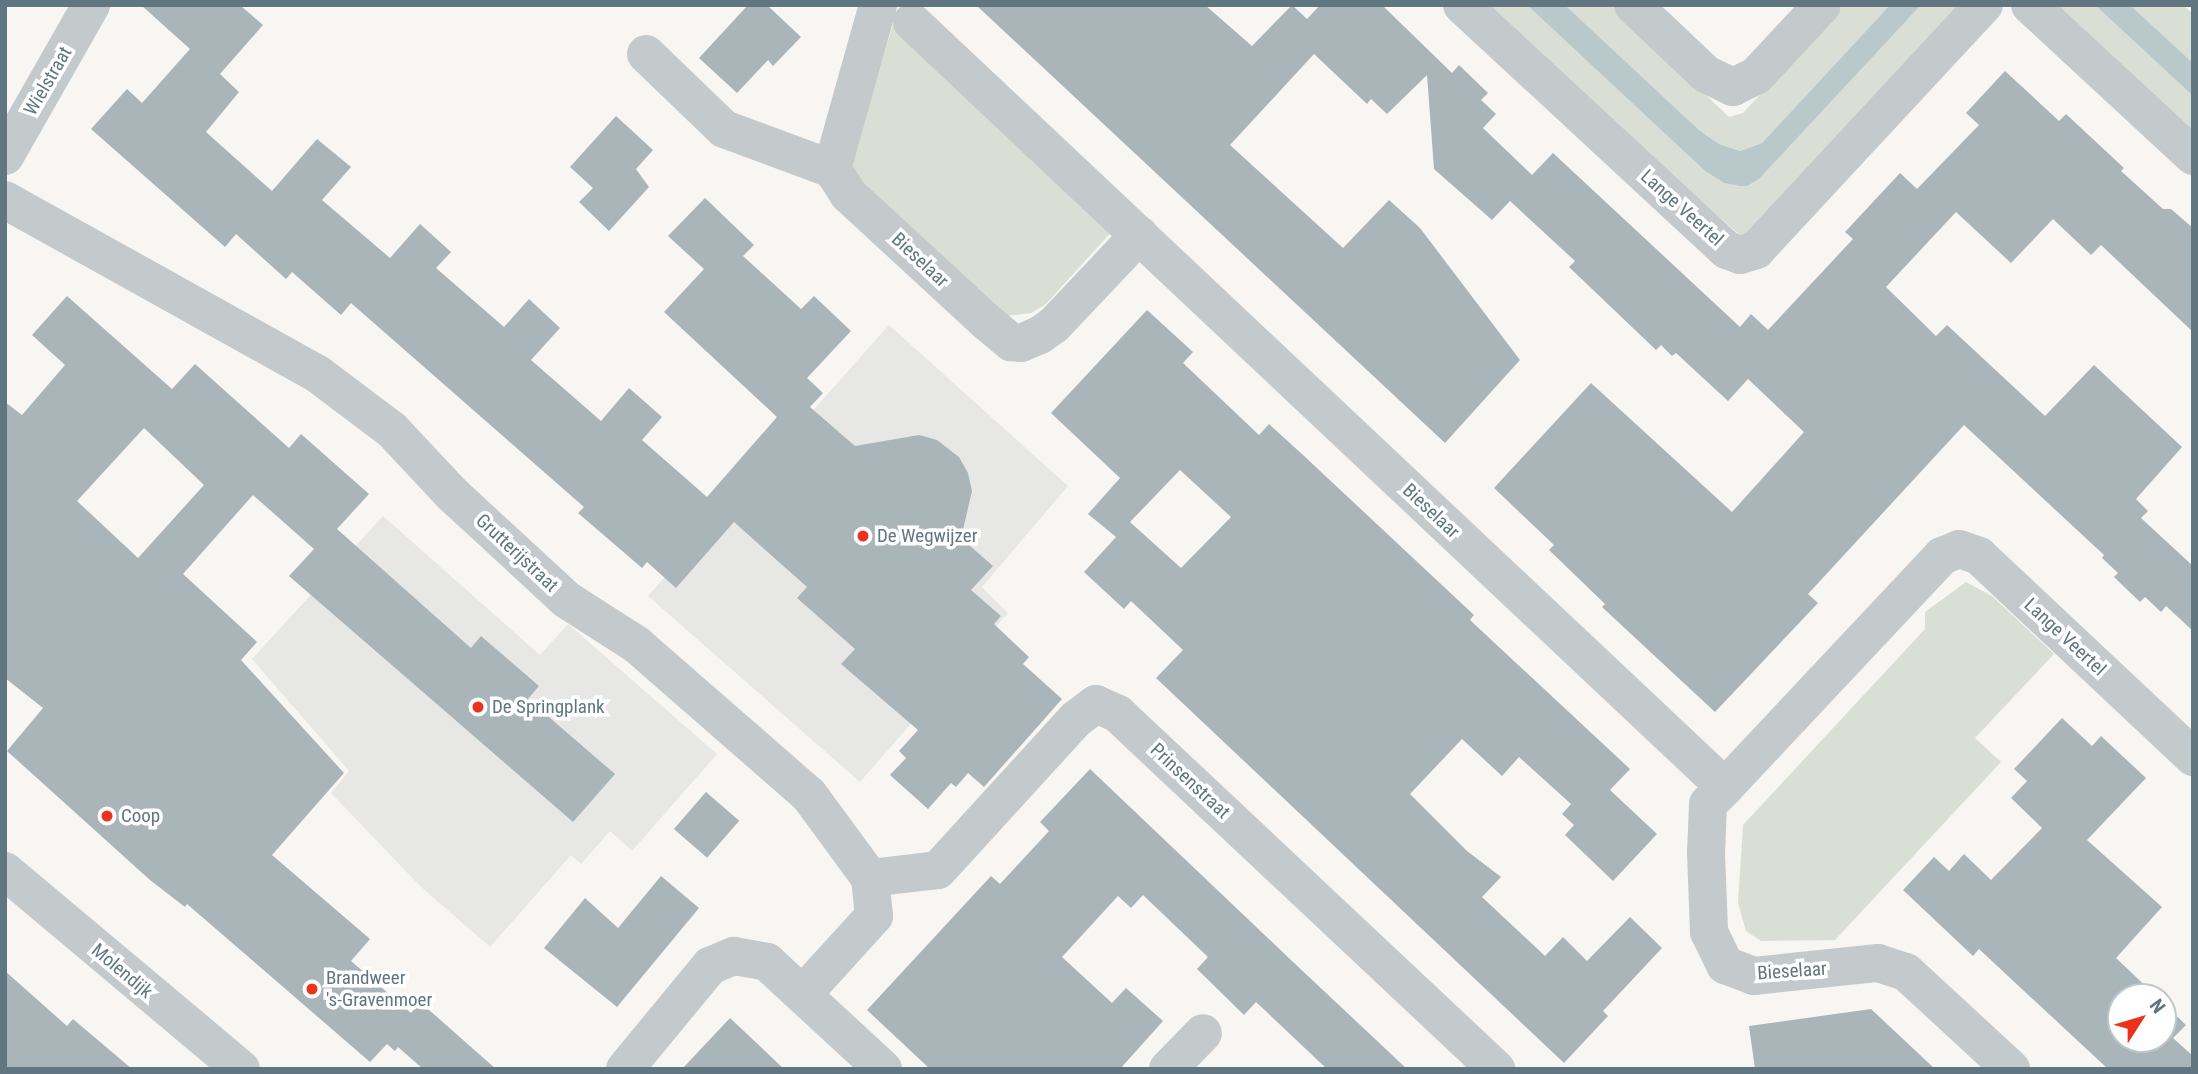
<!DOCTYPE html>
<style>
body{margin:0}
#map{position:relative;width:2198px;height:1074px;overflow:hidden;background:#f7f6f3;font-family:"Roboto Condensed",sans-serif}
div>[style]{position:absolute}
.built>*{inset:0;background:#e7e8e6}
.green>*{inset:0;background:#d9dfd4}
.water>*{inset:0;background:#b9c9cb}
.building>*{inset:0;background:#aab5b9;transform-origin:0 0}
.minor>*{height:38px;margin:-19px;padding:0 19px;transform-origin:19px;border-radius:19px;background:#c4c9cb}
.tertiary>*{height:38px;margin:-19px;padding:0 19px;transform-origin:19px;border-radius:19px;background:#c4c9cb}
.dots>*{width:19px;height:19px;translate:-50% -50%;box-sizing:border-box;border:4px solid #fff;border-radius:50%}
span{translate:-50% -50%;white-space:nowrap;text-align:center;line-height:1.15;-webkit-text-stroke:7px #fff;paint-order:stroke}
.street-label{font-size:19px;color:#607680}
.poi-label{font-size:19px;color:#607680}
.left{translate:0 -50%;text-align:left}
.frame{position:absolute;inset:0;border:7px solid #607680;pointer-events:none}
.north{position:absolute;left:2107px;top:983px;width:70px;height:70px;box-sizing:border-box;background:#fff;border:2px solid #bfc8cc;border-radius:50%;rotate:53deg;font-size:19px;font-weight:700;line-height:28px;text-align:center;color:#607680}
.north::after{content:'';display:block;margin:auto;width:24px;height:32px;background:#ed321c;clip-path:polygon(50% 0,100% 100%,50% 72%,0 100%)}
</style>
<div id="map">
<div class="built">
<div style="clip-path:polygon(889px 325px,1068px 486px,982px 587px,1008px 613px,860px 782px,648px 596px)"></div>
<div style="clip-path:polygon(383px 516px,540px 655px,568px 624px,717px 754px,632px 851px,610px 831px,581px 864px,571px 855px,490px 947px,420px 886px,331px 793px,349px 771px,252px 659px)"></div>
</div>
<div class="green">
<div style="clip-path:polygon(1481px 5px,1527px 5px,1705px 171px,1724px 183px,1739px 186px,1749px 186px,1760px 178px,1921px 5px,1967px 5px,1742px 237px)"></div>
<div style="clip-path:polygon(1565px 5px,1611px 5px,1729px 117px,1743px 113px,1844px 5px,1890px 5px,1762px 143px,1740px 151px,1719px 144px,1699px 130px)"></div>
<div style="clip-path:polygon(2050px 5px,2095px 5px,2193px 96px,2193px 139px)"></div>
<div style="clip-path:polygon(2130px 5px,2183px 5px,2193px 14px,2193px 63px)"></div>
<div style="clip-path:polygon(895px 18px,1114px 229px,1046px 304px,1031px 313px,1006px 316px,857px 176px,851px 163px)"></div>
<div style="clip-path:polygon(1966px 582px,1992px 596px,2054px 654px,1975px 738px,2001px 762px,1835px 940px,1761px 941px,1746px 931px,1738px 903px,1743px 825px,1925px 629px,1925px 612px)"></div>
</div>
<div class="water">
<div style="clip-path:polygon(1527px 5px,1565px 5px,1699px 130px,1719px 144px,1740px 151px,1762px 143px,1890px 5px,1921px 5px,1760px 178px,1748px 186px,1739px 186px,1724px 183px,1705px 171px)"></div>
<div style="clip-path:polygon(2095px 5px,2130px 5px,2193px 63px,2193px 96px)"></div>
</div>
<div class="building">
<div style="clip-path:polygon(141px 5px,240px 5px,263px 25px,220px 74px,239px 92px,206px 132px,272px 191px,317px 139px,351px 167px,322px 200px,390px 258px,420px 224px,451px 252px,436px 268px,504px 327px,529px 299px,560px 328px,531px 360px,601px 421px,629px 388px,662px 417px,642px 440px,707px 497px,777px 417px,664px 312px,704px 269px,668px 236px,705px 198px,754px 245px,743px 256px,801px 309px,814px 296px,851px 331px,807px 378px,823px 393px,810px 407px,855px 446px,919px 435px,937px 440px,959px 457px,968px 473px,972px 491px,961px 538px,993px 566px,971px 590px,1001px 616px,994px 624px,1029px 657px,1023px 664px,1062px 699px,984px 787px,968px 773px,956px 787px,951px 783px,928px 809px,890px 775px,906px 758px,899px 751px,918px 730px,841px 664px,855px 649px,797px 598px,807px 587px,734px 522px,676px 588px,647px 562px,642px 568px,578px 513px,584px 507px,351px 303px,341px 315px,292px 272px,286px 279px,236px 234px,225px 247px,91px 129px,127px 89px,142px 103px,190px 49px)"></div>
<div style="clip-path:polygon(748px 5px,767px 5px,801px 37px,773px 66px,768px 60px,737px 93px,699px 58px)"></div>
<div style="clip-path:polygon(976px 5px,1205px 5px,1252px 46px,1292px 5px,1307px 19px,1320px 5px,1382px 5px,1452px 73px,1459px 65px,1488px 93px,1481px 100px,1496px 114px,1483px 128px,1532px 175px,1553px 153px,1740px 327px,1751px 314px,1768px 330px,1853px 239px,1845px 232px,1900px 173px,1917px 189px,1979px 125px,1966px 113px,2005px 71px,2059px 121px,2066px 114px,2124px 168px,2121px 171px,2163px 209px,2171px 209px,2193px 228px,2193px 332px,2101px 245px,2091px 255px,2053px 219px,2011px 263px,1956px 212px,1886px 287px,1936px 336px,1947px 325px,2045px 416px,2094px 365px,2182px 447px,2136px 499px,2148px 511px,2141px 518px,2193px 566px,2193px 631px,2166px 606px,2161px 612px,2145px 597px,2140px 602px,2114px 577px,2118px 573px,2102px 558px,2104px 555px,1964px 425px,1808px 594px,1818px 603px,1715px 712px,1602px 607px,1605px 604px,1549px 550px,1554px 545px,1494px 488px,1591px 383px,1732px 512px,1804px 432px,1748px 379px,1728px 401px,1676px 353px,1672px 356px,1661px 345px,1656px 350px,1569px 267px,1575px 261px,1510px 201px,1492px 220px,1434px 169px,1427px 75px,1387px 114px,1371px 99px,1367px 104px,1314px 54px,1230px 145px,1343px 248px,1389px 200px,1420px 228px,1520px 360px,1445px 443px)"></div>
<div style="clip-path:polygon(616px 116px,653px 150px,636px 169px,649px 187px,609px 231px,579px 202px,593px 188px,570px 167px)"></div>
<div style="clip-path:polygon(evenodd,67px 296px,172px 389px,195px 364px,289px 448px,301px 434px,369px 494px,337px 529px,471px 648px,481px 636px,539px 686px,528px 699px,615px 774px,573px 822px,289px 576px,314px 549px,253px 495px,183px 574px,257px 642px,241px 660px,344px 773px,272px 855px,370px 939px,351px 961px,411px 1013px,420px 1002px,496px 1069px,423px 1069px,398px 1047px,395px 1051px,387px 1044px,370px 1062px,187px 904px,185px 907px,150px 880px,7px 751px,43px 708px,5px 678px,5px 402px,22px 415px,65px 365px,32px 335px,67px 296px,144px 428px,204px 485px,138px 558px,77px 501px,144px 428px)"></div>
<div style="clip-path:polygon(evenodd,1147px 310px,1193px 352px,1183px 363px,1259px 435px,1269px 424px,1303px 455px,1474px 615px,1470px 620px,1630px 769px,1610px 790px,1657px 834px,1613px 881px,1565px 835px,1574px 825px,1562px 814px,1571px 804px,1519px 757px,1502px 776px,1462px 739px,1410px 794px,1467px 851px,1501px 877px,1482px 897px,1545px 956px,1563px 937px,1587px 961px,1630px 917px,1662px 948px,1603px 1011px,1608px 1016px,1564px 1063px,1156px 678px,1183px 650px,1131px 601px,1124px 609px,1084px 572px,1116px 537px,1088px 514px,1120px 478px,1051px 413px,1147px 310px,1180px 470px,1231px 517px,1181px 568px,1130px 522px,1180px 470px)"></div>
<div style="clip-path:polygon(2062px 718px,2092px 746px,2101px 736px,2146px 778px,2087px 840px,2162px 907px,2116px 958px,2157px 997px,2121px 997px,2121px 1039px,2163px 1039px,2163px 1003px,2186px 1025px,2173px 1038px,2193px 1056px,2193px 1069px,2108px 1069px,1979px 949px,1973px 956px,1903px 890px,1934px 857px,1949px 871px,1964px 854px,1991px 880px,2042px 828px,2011px 798px,2027px 781px,2014px 769px)"></div>
<div style="clip-path:polygon(1090px 769px,1292px 961px,1407px 1069px,1327px 1069px,1256px 1002px,1244px 1015px,1197px 969px,1208px 957px,1143px 895px,1131px 908px,1118px 896px,1062px 957px,1112px 1003px,1126px 988px,1163px 1021px,1120px 1069px,930px 1069px,867px 1010px,991px 876px,1000px 884px,1049px 831px,1040px 822px)"></div>
<div style="left:706px;top:792px;width:44px;height:49px;rotate:41deg"></div>
<div style="clip-path:polygon(661px 876px,699px 908px,617px 1007px,544px 948px,585px 898px,618px 928px)"></div>
<div style="clip-path:polygon(5px 971px,67px 1026px,73px 1019px,132px 1069px,5px 1069px)"></div>
<div style="clip-path:polygon(1871px 1009px,1935px 1069px,1755px 1069px,1749px 1026px)"></div>
<div style="clip-path:polygon(730px 1018px,784px 1069px,682px 1069px)"></div>
</div>
<div class="minor">
<div style="left:878px;top:5px;width:170px;rotate:105.7deg"></div>
<div style="left:832px;top:169px;width:30px;rotate:57deg"></div>
<div style="left:848px;top:194px;width:190px;rotate:42.7deg"></div>
<div style="left:988px;top:323px;width:30px;rotate:40deg"></div>
<div style="left:1011px;top:342px;width:10px;rotate:6deg"></div>
<div style="left:1021px;top:343px;width:21px;rotate:-23deg"></div>
<div style="left:1040px;top:335px;width:17px;rotate:-36deg"></div>
<div style="left:1054px;top:325px;width:124px;rotate:-46.6deg"></div>
<div style="left:1462px;top:5px;width:361px;rotate:42.8deg"></div>
<div style="left:1727px;top:250px;width:14px;rotate:21deg"></div>
<div style="left:1740px;top:255px;width:17px;rotate:-17deg"></div>
<div style="left:1756px;top:250px;width:335px;rotate:-47.1deg"></div>
<div style="left:1633px;top:5px;width:100px;rotate:43.4deg"></div>
<div style="left:1706px;top:74px;width:30px;rotate:26deg"></div>
<div style="left:1733px;top:87px;width:25px;rotate:-26deg"></div>
<div style="left:1756px;top:76px;width:97px;rotate:-47.1deg"></div>
<div style="left:2030px;top:5px;width:222px;rotate:42.8deg"></div>
<div style="left:912px;top:22px;width:1116px;rotate:43.26deg"></div>
<div style="left:1725px;top:787px;width:24px;rotate:135deg"></div>
<div style="left:1708px;top:804px;width:49px;rotate:92.3deg"></div>
<div style="left:1706px;top:853px;width:79px;rotate:87.8deg"></div>
<div style="left:1709px;top:932px;width:37px;rotate:64deg"></div>
<div style="left:1725px;top:965px;width:31px;rotate:21deg"></div>
<div style="left:1754px;top:976px;width:125px;rotate:-6deg"></div>
<div style="left:1878px;top:963px;width:29px;rotate:18deg"></div>
<div style="left:1906px;top:972px;width:143px;rotate:42.7deg"></div>
<div style="left:646px;top:54px;width:108px;rotate:43.9deg"></div>
<div style="left:724px;top:129px;width:115px;rotate:20.3deg"></div>
<div style="left:5px;top:156px;width:174px;rotate:-60.3deg"></div>
<div style="left:5px;top:200px;width:359px;rotate:29.1deg"></div>
<div style="left:319px;top:375px;width:91px;rotate:37deg"></div>
<div style="left:392px;top:430px;width:88px;rotate:46.8deg"></div>
<div style="left:452px;top:494px;width:156px;rotate:42.7deg"></div>
<div style="left:567px;top:600px;width:83px;rotate:32.7deg"></div>
<div style="left:637px;top:645px;width:228px;rotate:41.1deg"></div>
<div style="left:809px;top:795px;width:103px;rotate:53.7deg"></div>
<div style="left:870px;top:878px;width:38px;rotate:84deg"></div>
<div style="left:874px;top:916px;width:105px;rotate:132.3deg"></div>
<div style="left:1725px;top:787px;width:317px;rotate:-46.8deg"></div>
<div style="left:1942px;top:556px;width:18px;rotate:-22deg"></div>
<div style="left:1959px;top:549px;width:21px;rotate:19deg"></div>
<div style="left:1979px;top:556px;width:294px;rotate:43.2deg"></div>
<div style="left:870px;top:878px;width:68px;rotate:-6.7deg"></div>
<div style="left:938px;top:870px;width:205px;rotate:-47.6deg"></div>
<div style="left:1076px;top:719px;width:25px;rotate:-37deg"></div>
<div style="left:1096px;top:704px;width:24px;rotate:24deg"></div>
<div style="left:1118px;top:714px;width:519px;rotate:43.2deg"></div>
<div style="left:625px;top:1069px;width:134px;rotate:-50.5deg"></div>
<div style="left:710px;top:966px;width:26px;rotate:-23deg"></div>
<div style="left:734px;top:956px;width:34px;rotate:10deg"></div>
<div style="left:767px;top:962px;width:158px;rotate:42.7deg"></div>
<div style="left:1168px;top:1069px;width:50px;rotate:-45.8deg"></div>
</div>
<div class="tertiary">
<div style="left:5px;top:871px;width:308px;rotate:40deg"></div>
</div>
<div class="dots">
<div style="left:863px;top:536px;background:#ed321c"></div>
<div style="left:478px;top:707px;background:#ed321c"></div>
<div style="left:107px;top:816px;background:#ed321c"></div>
<div style="left:312px;top:989px;background:#ed321c"></div>
</div>
<div class="street-label">
<span style="left:48px;top:81px;rotate:-60deg">Wielstraat</span>
<span style="left:1682px;top:208px;rotate:42deg">Lange Veertel</span>
<span style="left:920px;top:260px;rotate:43deg">Bieselaar</span>
<span style="left:1431px;top:511px;rotate:43deg">Bieselaar</span>
<span style="left:517px;top:553px;rotate:43deg">Grutterijstraat</span>
<span style="left:2065px;top:637px;rotate:43deg">Lange Veertel</span>
<span style="left:1190px;top:781px;rotate:43deg">Prinsenstraat</span>
<span style="left:122px;top:971px;rotate:40deg">Molendijk</span>
<span style="left:1792px;top:971px;rotate:-4deg">Bieselaar</span>
</div>
<div class="poi-label">
<span class="left" style="left:877px;top:536px">De Wegwijzer</span>
<span class="left" style="left:492px;top:707px">De Springplank</span>
<span class="left" style="left:121px;top:816px">Coop</span>
<span class="left" style="left:326px;top:989px">Brandweer<br>'s-Gravenmoer</span>
</div>
<div class="frame"></div>
<div class="north">N</div>
</div>
